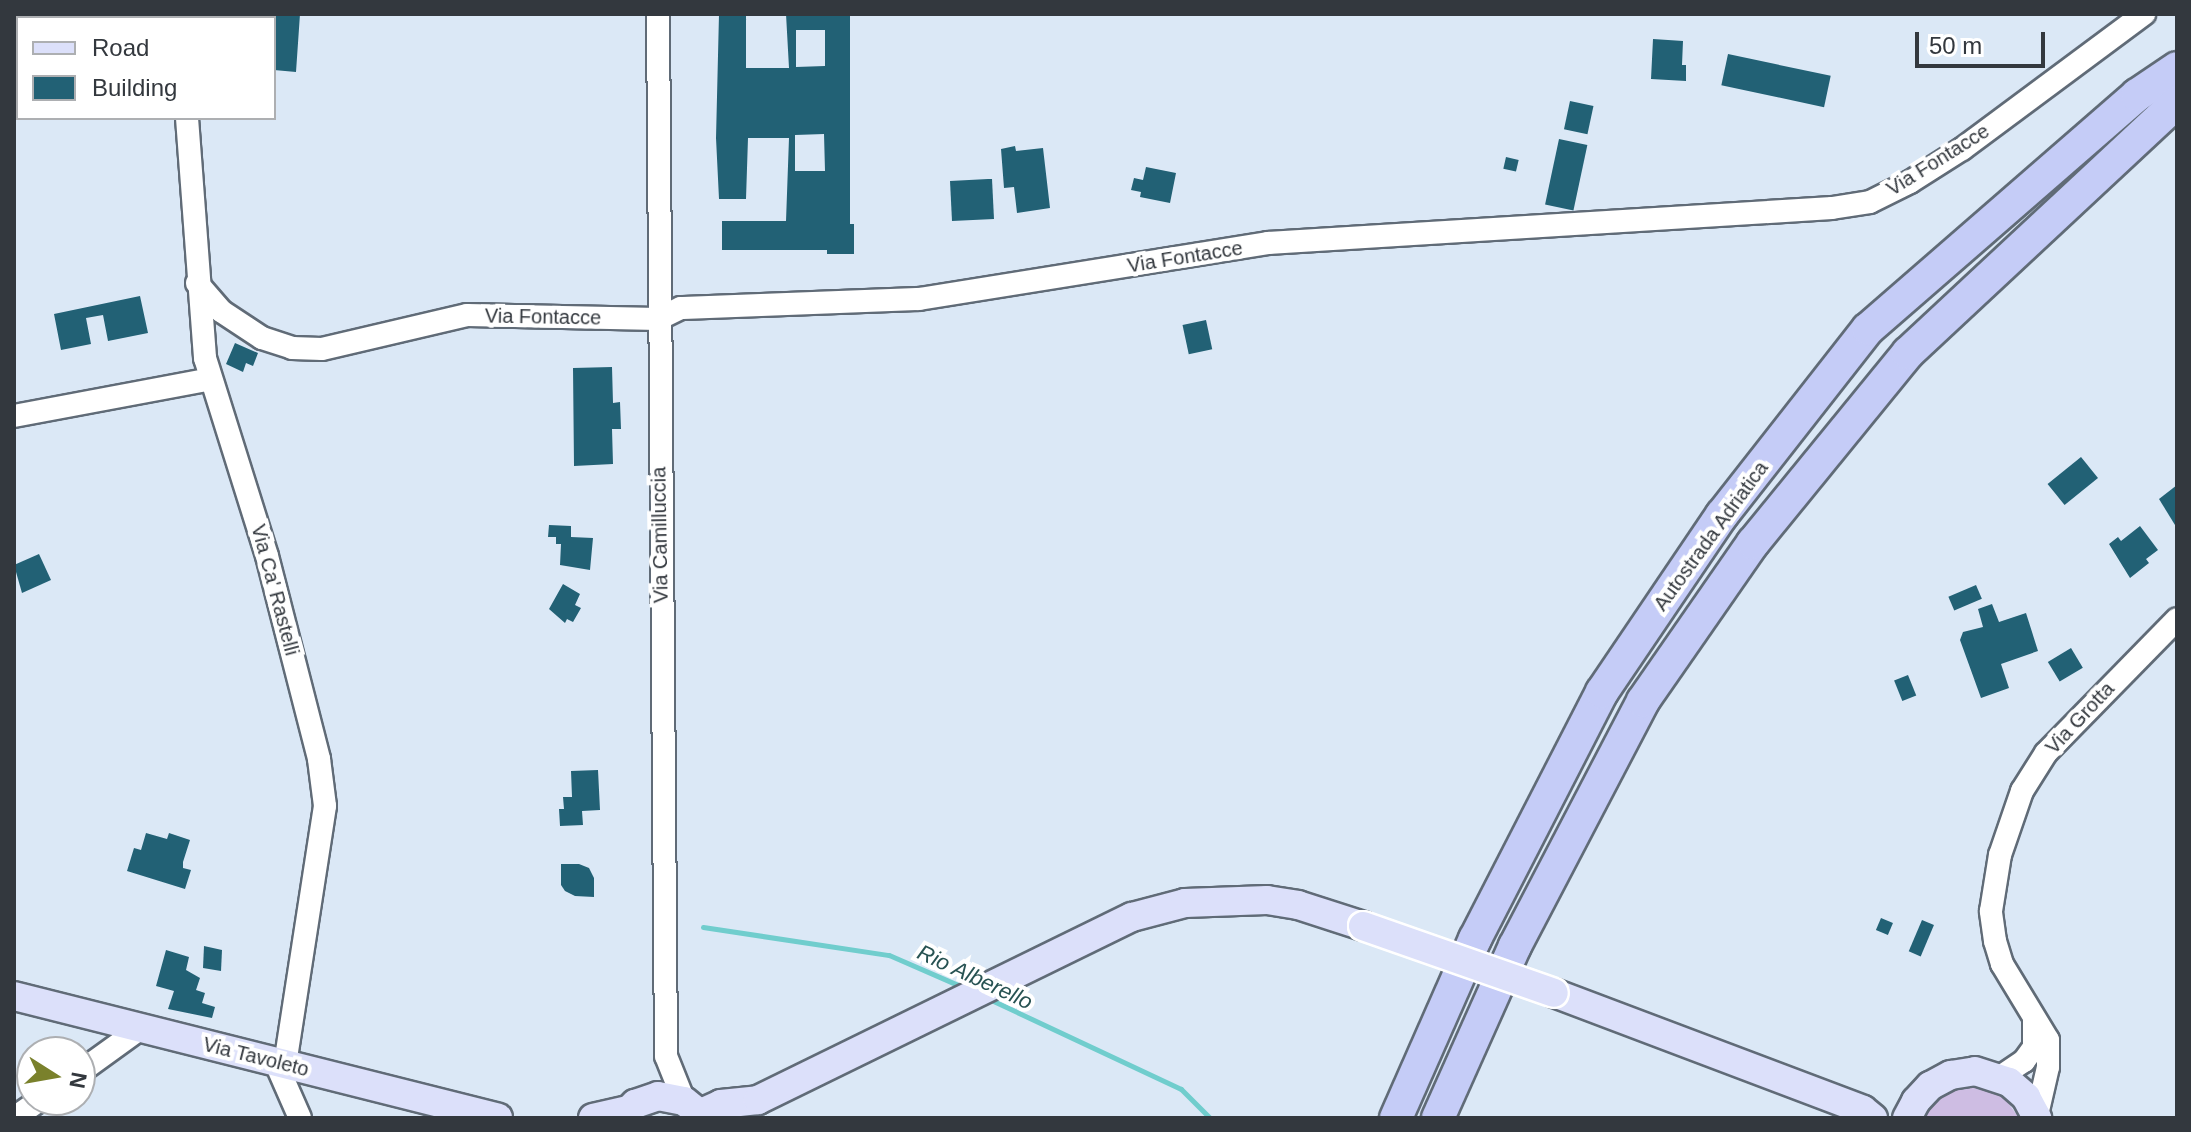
<!DOCTYPE html>
<style>
body{margin:0}
#map{position:relative;width:2191px;height:1132px;overflow:hidden;background:#dbe8f6;font-family:Arial,sans-serif}
div>[style]{position:absolute}
.green>*{inset:0;background:#cebde3}
.stream>*{height:5px;margin:-2.5px;padding:0 2.5px;transform-origin:2.5px;border-radius:2.5px;background:#70cdcd}
.building>*{inset:0;background:#226175;transform-origin:0 0}
.roads{filter:drop-shadow(2px 0 #606b77) drop-shadow(-2px 0 #606b77) drop-shadow(0 2px #606b77) drop-shadow(0 -2px #606b77)}
.minor>*{height:22px;margin:-11px;padding:0 11px;transform-origin:11px;border-radius:11px;background:#fff}
.major>*{height:28px;margin:-14px;padding:0 14px;transform-origin:14px;border-radius:14px;background:#dce0fa}
.highway>*{height:32px;margin:-16px;padding:0 16px;transform-origin:16px;border-radius:16px;background:#c5ccf7}
.bridges{filter:drop-shadow(2px 0 #fff) drop-shadow(-2px 0 #fff) drop-shadow(0 2px #fff) drop-shadow(0 -2px #fff)}
.major-bridge>*{height:28px;margin:-14px;padding:0 14px;transform-origin:14px;border-radius:14px;background:#dce0fa}
span{translate:-50% -50%;white-space:nowrap;text-align:center;line-height:1.15;-webkit-text-stroke:8px #fff;paint-order:stroke}
.street-label{font-size:20px;color:#33383e}
.water-label{font-size:22px;color:#275252;font-style:italic}
.frame{position:absolute;inset:0;border:16px solid #33383e;pointer-events:none}
.legend{position:absolute;left:16px;top:16px;width:260px;height:104px;box-sizing:border-box;background:#fff;border:2px solid #adafb2;margin:0;padding:10px 14px;list-style:none;font-size:24px;color:#33383e}
.legend li{display:flex;align-items:center;gap:16px;height:40px}
.legend b{width:40px;border:2px solid #adafb2}
.north{position:absolute;left:16px;top:1036px;width:80px;height:80px;box-sizing:border-box;background:#fff;border:2px solid #adafb2;border-radius:50%;rotate:101deg;font-size:22px;font-weight:700;line-height:32px;text-align:center;color:#33383e}
.north::after{content:'';display:block;margin:auto;width:28px;height:36px;background:#7a812c;clip-path:polygon(50% 0,100% 100%,50% 72%,0 100%)}
.scale{position:absolute;left:1915px;top:32px;width:130px;height:36px;box-sizing:border-box;border:4px solid #33383e;border-top:0;padding-left:10px;font-size:24px;line-height:28px;white-space:nowrap;color:#33383e;-webkit-text-stroke:6px #fff;paint-order:stroke}
</style>
<div id="map">
<div class="green">
<div style="clip-path:polygon(1972px 1085px,2004px 1097px,2019px 1118px,1922px 1118px,1939px 1095px)"></div>
</div>
<div class="stream">
<div style="left:703px;top:927px;width:188px;rotate:8.6deg"></div>
<div style="left:889px;top:955px;width:83px;rotate:23.5deg"></div>
<div style="left:989px;top:999px;width:212px;rotate:25.1deg"></div>
<div style="left:1181px;top:1089px;width:41px;rotate:45deg"></div>
</div>
<div class="building">
<div style="clip-path:polygon(261px 14px,300px 14px,296px 72px,274px 70px,274px 18px,260px 18px)"></div>
<div style="clip-path:polygon(evenodd,719px 14px,746px 14px,746px 68px,789px 68px,786px 14px,850px 14px,850px 224px,854px 224px,854px 254px,827px 254px,827px 250px,722px 250px,722px 221px,786px 221px,789px 138px,748px 138px,746px 199px,719px 199px,716px 138px,719px 14px,796px 30px,825px 30px,825px 66px,796px 67px,796px 30px,719px 14px,824px 134px,825px 171px,795px 171px,795px 135px,824px 134px)"></div>
<div style="clip-path:polygon(1653px 39px,1683px 41px,1682px 65px,1686px 65px,1686px 81px,1651px 79px)"></div>
<div style="left:1728px;top:54px;width:105px;height:32px;rotate:12deg"></div>
<div style="left:1570px;top:101px;width:24px;height:29px;rotate:12deg"></div>
<div style="left:1559px;top:139px;width:29px;height:67px;rotate:12deg"></div>
<div style="clip-path:polygon(1015px 146px,1016px 151px,1043px 148px,1050px 208px,1017px 213px,1014px 187px,1004px 188px,1001px 149px)"></div>
<div style="left:1506px;top:157px;width:13px;height:12px;rotate:13deg"></div>
<div style="clip-path:polygon(1146px 167px,1176px 173px,1170px 203px,1140px 197px,1141px 192px,1131px 190px,1134px 178px,1143px 180px)"></div>
<div style="clip-path:polygon(988px 179px,992px 179px,994px 219px,952px 221px,950px 181px)"></div>
<div style="clip-path:polygon(140px 296px,148px 333px,108px 341px,103px 315px,86px 318px,91px 344px,61px 350px,54px 314px)"></div>
<div style="left:1206px;top:320px;width:30px;height:24px;rotate:78deg"></div>
<div style="clip-path:polygon(235px 343px,258px 353px,253px 366px,246px 363px,243px 372px,226px 364px)"></div>
<div style="clip-path:polygon(612px 367px,613px 403px,620px 402px,621px 429px,612px 429px,613px 464px,574px 466px,573px 368px)"></div>
<div style="left:2081px;top:457px;width:27px;height:43px;rotate:51deg"></div>
<div style="clip-path:polygon(2177px 485px,2177px 523px,2175px 525px,2159px 499px)"></div>
<div style="clip-path:polygon(549px 525px,571px 526px,571px 537px,593px 538px,590px 570px,560px 565px,561px 544px,556px 544px,556px 537px,548px 537px)"></div>
<div style="clip-path:polygon(2140px 526px,2158px 550px,2146px 559px,2149px 563px,2130px 578px,2109px 544px,2118px 537px,2121px 541px)"></div>
<div style="clip-path:polygon(39px 554px,51px 580px,22px 593px,14px 565px)"></div>
<div style="clip-path:polygon(563px 584px,580px 594px,575px 605px,581px 608px,573px 622px,567px 619px,565px 623px,549px 609px)"></div>
<div style="left:1976px;top:585px;width:15px;height:30px;rotate:67deg"></div>
<div style="clip-path:polygon(1992px 604px,1999px 622px,2026px 613px,2038px 651px,2001px 664px,2009px 688px,1981px 698px,1960px 640px,1963px 632px,1983px 627px,1978px 609px)"></div>
<div style="left:2071px;top:648px;width:23px;height:27px;rotate:59deg"></div>
<div style="left:1908px;top:675px;width:22px;height:15px;rotate:68deg"></div>
<div style="clip-path:polygon(598px 770px,600px 810px,582px 811px,583px 825px,560px 826px,559px 809px,564px 809px,563px 797px,572px 797px,571px 771px)"></div>
<div style="clip-path:polygon(146px 833px,167px 839px,169px 833px,190px 840px,183px 862px,183px 868px,191px 870px,185px 889px,127px 871px,134px 848px,141px 850px)"></div>
<div style="clip-path:polygon(561px 864px,579px 864px,589px 868px,594px 878px,594px 897px,575px 896px,565px 891px,561px 885px)"></div>
<div style="left:1881px;top:918px;width:13px;height:13px;rotate:23deg"></div>
<div style="left:1922px;top:920px;width:13px;height:34px;rotate:23deg"></div>
<div style="clip-path:polygon(204px 946px,222px 950px,221px 971px,203px 968px)"></div>
<div style="clip-path:polygon(166px 950px,189px 957px,186px 970px,200px 978px,196px 990px,205px 993px,202px 1003px,215px 1007px,212px 1018px,168px 1009px,174px 991px,156px 986px)"></div>
</div>
<div class="roads">
<div class="minor">
<div style="left:180px;top:14px;width:4px;rotate:90deg"></div>
<div style="left:658px;top:14px;width:1042px;rotate:89.56deg"></div>
<div style="left:666px;top:1056px;width:48px;rotate:68.2deg"></div>
<div style="left:187px;top:118px;width:241px;rotate:85.7deg"></div>
<div style="left:205px;top:358px;width:207px;rotate:72.6deg"></div>
<div style="left:267px;top:556px;width:210px;rotate:75.6deg"></div>
<div style="left:319px;top:759px;width:47px;rotate:82.7deg"></div>
<div style="left:325px;top:806px;width:261px;rotate:98.8deg"></div>
<div style="left:197px;top:283px;width:37px;rotate:49deg"></div>
<div style="left:221px;top:311px;width:49px;rotate:33.4deg"></div>
<div style="left:262px;top:338px;width:32px;rotate:18deg"></div>
<div style="left:292px;top:348px;width:30px;rotate:2deg"></div>
<div style="left:322px;top:349px;width:149px;rotate:-13.2deg"></div>
<div style="left:467px;top:315px;width:191px;rotate:1.2deg"></div>
<div style="left:658px;top:319px;width:25px;rotate:-26deg"></div>
<div style="left:681px;top:308px;width:238px;rotate:-2.2deg"></div>
<div style="left:919px;top:299px;width:353px;rotate:-9.1deg"></div>
<div style="left:1268px;top:243px;width:565px;rotate:-3.55deg"></div>
<div style="left:1832px;top:208px;width:38px;rotate:-9deg"></div>
<div style="left:1870px;top:202px;width:45px;rotate:-26.6deg"></div>
<div style="left:1910px;top:182px;width:62px;rotate:-32.4deg"></div>
<div style="left:1962px;top:149px;width:227px;rotate:-36.6deg"></div>
<div style="left:14px;top:416px;width:200px;rotate:-10.6deg"></div>
<div style="left:275px;top:1061px;width:62px;rotate:66.3deg"></div>
<div style="left:80px;top:1072px;width:75px;rotate:-35.8deg"></div>
<div style="left:2000px;top:1077px;width:29px;rotate:-34deg"></div>
<div style="left:2024px;top:1061px;width:17px;rotate:-54deg"></div>
<div style="left:2034px;top:1047px;width:28px;rotate:-90deg"></div>
<div style="left:2037px;top:1115px;width:49px;rotate:-77.1deg"></div>
<div style="left:2048px;top:1067px;width:27px;rotate:-90deg"></div>
<div style="left:2048px;top:1040px;width:89px;rotate:-121.2deg"></div>
<div style="left:2002px;top:964px;width:24px;rotate:-107deg"></div>
<div style="left:1995px;top:941px;width:30px;rotate:-98deg"></div>
<div style="left:1991px;top:911px;width:57px;rotate:-80.9deg"></div>
<div style="left:2000px;top:855px;width:68px;rotate:-71deg"></div>
<div style="left:2022px;top:791px;width:45px;rotate:-57.7deg"></div>
<div style="left:2046px;top:753px;width:187px;rotate:-45.6deg"></div>
<div style="left:14px;top:1118px;width:32px;rotate:-35deg"></div>
</div>
<div class="major">
<div style="left:1554px;top:993px;width:330px;rotate:20.7deg"></div>
<div style="left:1863px;top:1110px;width:13px;rotate:39deg"></div>
<div style="left:14px;top:996px;width:499px;rotate:14.1deg"></div>
<div style="left:701px;top:1113px;width:22px;rotate:-24deg"></div>
<div style="left:721px;top:1104px;width:37px;rotate:-6deg"></div>
<div style="left:758px;top:1100px;width:416px;rotate:-26.1deg"></div>
<div style="left:1132px;top:917px;width:55px;rotate:-14.8deg"></div>
<div style="left:1185px;top:903px;width:82px;rotate:-2.1deg"></div>
<div style="left:1267px;top:900px;width:31px;rotate:9deg"></div>
<div style="left:1298px;top:905px;width:68px;rotate:17.9deg"></div>
<div style="left:593px;top:1118px;width:35px;rotate:-13deg"></div>
<div style="left:621px;top:1118px;width:20px;rotate:-45deg"></div>
<div style="left:635px;top:1104px;width:24px;rotate:-19deg"></div>
<div style="left:658px;top:1096px;width:26px;rotate:11deg"></div>
<div style="left:684px;top:1101px;width:27px;rotate:39deg"></div>
<div style="left:1907px;top:1118px;width:19px;rotate:-62deg"></div>
<div style="left:1916px;top:1101px;width:21px;rotate:-47deg"></div>
<div style="left:1930px;top:1086px;width:24px;rotate:-28deg"></div>
<div style="left:1951px;top:1075px;width:24px;rotate:-9deg"></div>
<div style="left:1975px;top:1071px;width:36px;rotate:18deg"></div>
<div style="left:2009px;top:1082px;width:23px;rotate:41deg"></div>
<div style="left:2026px;top:1097px;width:24px;rotate:62deg"></div>
</div>
<div class="highway">
<div style="left:1396px;top:1118px;width:196px;rotate:-66.2deg"></div>
<div style="left:1475px;top:939px;width:278px;rotate:-62.8deg"></div>
<div style="left:1602px;top:692px;width:214px;rotate:-55.9deg"></div>
<div style="left:1722px;top:515px;width:236px;rotate:-51.9deg"></div>
<div style="left:1868px;top:329px;width:357px;rotate:-41deg"></div>
<div style="left:2137px;top:95px;width:48px;rotate:-34deg"></div>
<div style="left:1438px;top:1118px;width:188px;rotate:-65.9deg"></div>
<div style="left:1515px;top:946px;width:276px;rotate:-62.4deg"></div>
<div style="left:1643px;top:701px;width:193px;rotate:-55.2deg"></div>
<div style="left:1753px;top:543px;width:245px;rotate:-50.8deg"></div>
<div style="left:1908px;top:353px;width:368px;rotate:-43deg"></div>
</div>
</div>
<div class="bridges">
<div class="major-bridge">
<div style="left:1363px;top:926px;width:202px;rotate:19.3deg"></div>
</div>
</div>
<div class="street-label">
<span style="left:1938px;top:160px;rotate:-32deg">Via Fontacce</span>
<span style="left:1185px;top:257px;rotate:-9deg">Via Fontacce</span>
<span style="left:543px;top:317px;rotate:1deg">Via Fontacce</span>
<span style="left:660px;top:535px;rotate:-91deg">Via Camilluccia</span>
<span style="left:1711px;top:536px;rotate:-54deg">Autostrada Adriatica</span>
<span style="left:275px;top:590px;rotate:75deg">Via Ca' Rastelli</span>
<span style="left:2080px;top:718px;rotate:-47deg">Via Grotta</span>
<span style="left:256px;top:1057px;rotate:14deg">Via Tavoleto</span>
</div>
<div class="water-label">
<span style="left:975px;top:977px;rotate:25deg">Rio Alberello</span>
</div>
<div class="frame"></div>
<ul class="legend">
<li><b style="height:10px;background:#dce0fa"></b>Road</li>
<li><b style="height:22px;background:#226175"></b>Building</li>
</ul>
<div class="north">N</div>
<div class="scale">50 m</div>
</div>
